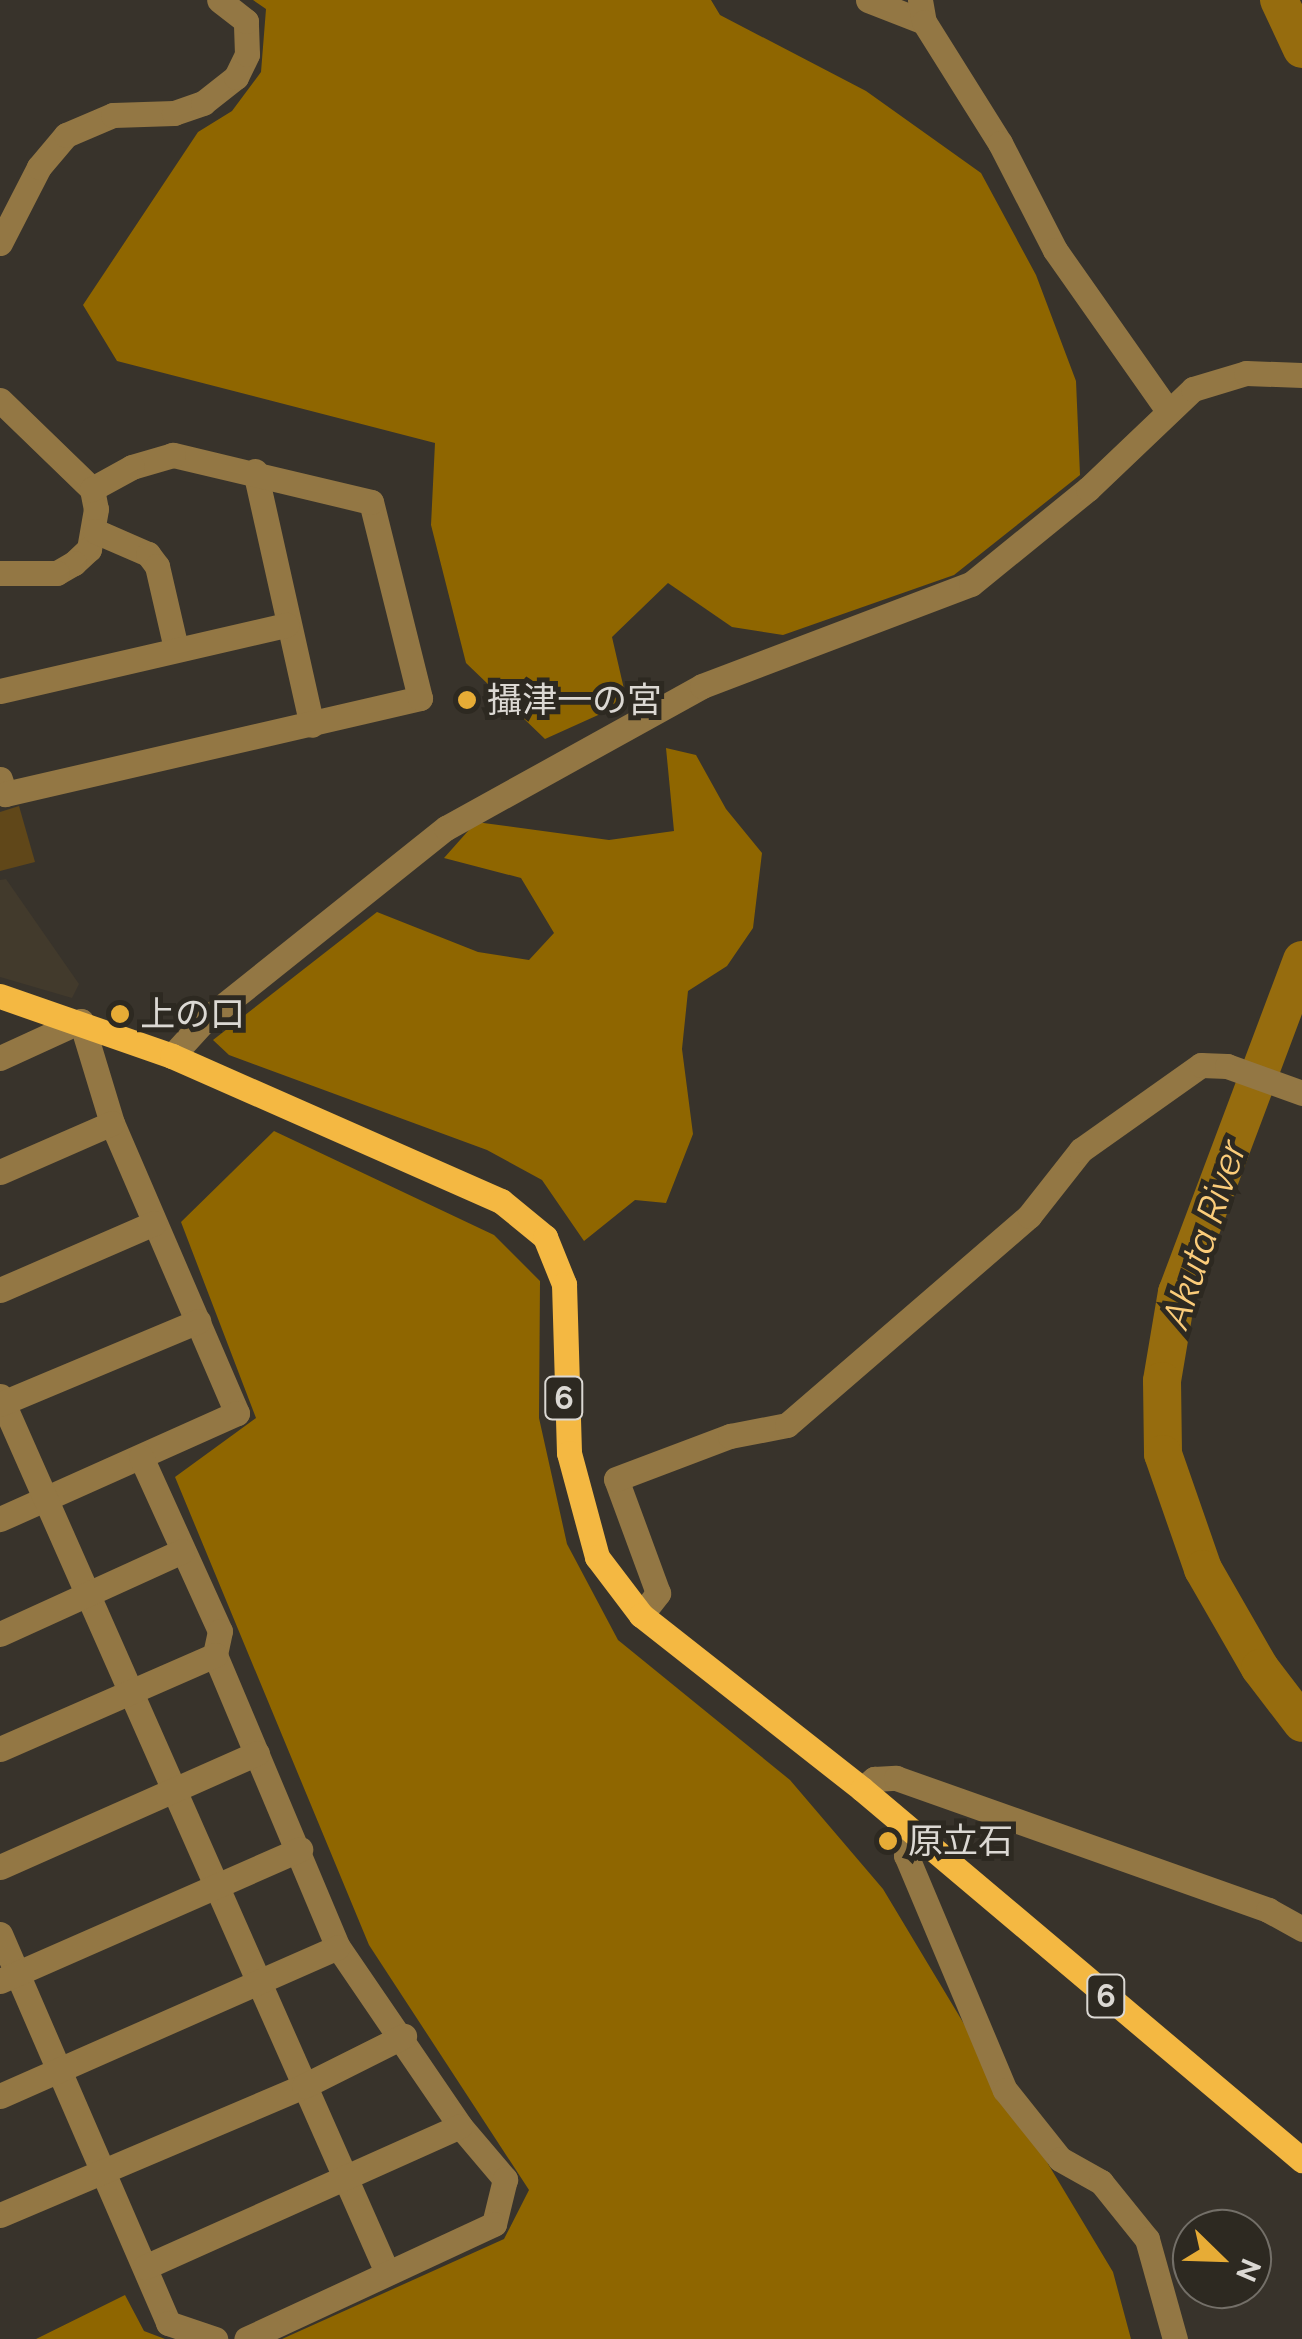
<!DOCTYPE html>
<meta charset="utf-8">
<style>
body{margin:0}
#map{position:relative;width:1302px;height:2339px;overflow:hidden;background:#38332b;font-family:Raleway,"Noto Sans JP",sans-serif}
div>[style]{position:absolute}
.built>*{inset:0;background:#423a2c}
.green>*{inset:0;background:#604719}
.forest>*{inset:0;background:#8f6600}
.river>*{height:38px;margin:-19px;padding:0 19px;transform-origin:19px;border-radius:19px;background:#966c0e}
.minor>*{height:25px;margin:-12.5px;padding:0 12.5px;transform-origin:12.5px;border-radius:12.5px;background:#937744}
.major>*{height:25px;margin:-12.5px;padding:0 12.5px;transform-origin:12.5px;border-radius:12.5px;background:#f4b842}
.dots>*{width:28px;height:28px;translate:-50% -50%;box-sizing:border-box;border:5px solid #2d2921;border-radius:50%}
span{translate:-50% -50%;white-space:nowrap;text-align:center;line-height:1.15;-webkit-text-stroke:10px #2d2921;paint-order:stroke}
.shield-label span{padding:2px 8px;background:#2d2921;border:2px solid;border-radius:8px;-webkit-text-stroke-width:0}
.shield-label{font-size:32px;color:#dbd8d3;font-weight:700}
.poi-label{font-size:35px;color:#dbd8d3}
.left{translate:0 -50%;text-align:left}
.water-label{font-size:38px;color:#fbcc7a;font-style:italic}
.north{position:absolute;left:1172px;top:2209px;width:100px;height:100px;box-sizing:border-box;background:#2d2921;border:2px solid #736f68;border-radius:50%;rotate:113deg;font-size:28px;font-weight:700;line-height:40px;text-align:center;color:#dbd8d3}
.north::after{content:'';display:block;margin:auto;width:35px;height:45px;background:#e7ac36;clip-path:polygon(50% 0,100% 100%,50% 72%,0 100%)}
</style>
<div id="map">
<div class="built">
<div style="clip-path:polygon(6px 879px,79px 984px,72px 998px,0 977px,0 880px)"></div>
</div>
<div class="green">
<div style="clip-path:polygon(19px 806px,35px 862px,0 871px,0 812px)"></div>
</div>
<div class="forest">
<div style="clip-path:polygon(253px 0,711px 0,720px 15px,866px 91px,981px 173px,1036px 275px,1076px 381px,1080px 475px,954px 575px,783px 635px,732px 627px,668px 583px,612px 637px,627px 702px,545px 739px,466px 663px,431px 525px,435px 443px,117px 361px,83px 305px,198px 132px,232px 111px,261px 72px,266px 9px)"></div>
<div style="clip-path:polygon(666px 748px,696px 755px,726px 809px,762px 853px,753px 928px,727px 966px,688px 991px,682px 1049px,693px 1134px,666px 1203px,635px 1200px,584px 1241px,542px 1180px,487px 1150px,229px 1055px,213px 1040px,377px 912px,478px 952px,529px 960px,554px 933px,521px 878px,444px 858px,476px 822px,609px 840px,674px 831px)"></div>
<div style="clip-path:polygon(274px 1131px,494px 1235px,540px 1281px,539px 1418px,567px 1544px,618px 1640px,790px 1780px,883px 1889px,1113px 2272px,1131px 2339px,282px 2339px,504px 2239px,529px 2190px,369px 1945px,175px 1477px,256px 1418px,181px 1222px)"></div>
<div style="clip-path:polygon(125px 2295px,144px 2331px,165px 2339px,36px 2339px)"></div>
</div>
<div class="river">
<div style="left:1279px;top:0;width:54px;rotate:64.9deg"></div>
<div style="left:1302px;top:960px;width:355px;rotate:110.6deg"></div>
<div style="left:1177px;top:1292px;width:90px;rotate:99.6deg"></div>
<div style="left:1162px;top:1381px;width:73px;rotate:89.2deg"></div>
<div style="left:1163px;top:1454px;width:122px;rotate:70.8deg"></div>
<div style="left:1203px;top:1569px;width:114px;rotate:60.1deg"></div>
<div style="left:1260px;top:1668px;width:69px;rotate:52.6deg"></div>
</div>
<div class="minor">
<div style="left:868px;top:0;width:60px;rotate:21.4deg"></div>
<div style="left:920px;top:0;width:22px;rotate:80deg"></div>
<div style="left:924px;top:22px;width:143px;rotate:57.9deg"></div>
<div style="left:1000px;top:143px;width:120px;rotate:62.8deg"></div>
<div style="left:1055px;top:250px;width:193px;rotate:54.9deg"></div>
<div style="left:0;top:243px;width:85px;rotate:-62.8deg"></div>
<div style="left:39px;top:167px;width:42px;rotate:-49.8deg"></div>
<div style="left:66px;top:135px;width:51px;rotate:-23.1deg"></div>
<div style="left:113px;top:115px;width:61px;rotate:-1.9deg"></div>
<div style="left:174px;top:113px;width:31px;rotate:-19deg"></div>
<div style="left:203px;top:103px;width:42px;rotate:-38.2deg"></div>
<div style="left:236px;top:77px;width:25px;rotate:-64deg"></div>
<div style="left:247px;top:54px;width:33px;rotate:-92deg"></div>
<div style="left:246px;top:21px;width:34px;rotate:-142deg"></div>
<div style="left:0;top:400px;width:128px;rotate:44.1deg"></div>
<div style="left:92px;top:489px;width:20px;rotate:79deg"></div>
<div style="left:96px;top:509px;width:41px;rotate:99.9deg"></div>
<div style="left:89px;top:549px;width:21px;rotate:137deg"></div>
<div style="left:74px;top:563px;width:20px;rotate:150deg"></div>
<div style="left:57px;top:573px;width:57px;rotate:180deg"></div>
<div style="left:255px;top:471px;width:260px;rotate:77.4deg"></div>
<div style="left:95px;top:531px;width:58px;rotate:23.5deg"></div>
<div style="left:148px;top:554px;width:15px;rotate:53deg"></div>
<div style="left:157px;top:566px;width:84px;rotate:77deg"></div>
<div style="left:0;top:691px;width:294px;rotate:-13deg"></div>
<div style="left:0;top:779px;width:16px;rotate:72deg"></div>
<div style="left:5px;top:794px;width:426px;rotate:-13deg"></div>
<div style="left:420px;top:698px;width:202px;rotate:-104deg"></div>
<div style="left:371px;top:502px;width:204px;rotate:-166.6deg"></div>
<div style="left:173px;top:455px;width:43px;rotate:163.7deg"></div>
<div style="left:132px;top:467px;width:46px;rotate:151.2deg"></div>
<div style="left:172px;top:1056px;width:47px;rotate:-47.6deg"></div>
<div style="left:204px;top:1021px;width:310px;rotate:-38.6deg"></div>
<div style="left:446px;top:828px;width:293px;rotate:-29deg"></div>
<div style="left:702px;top:686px;width:288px;rotate:-20.8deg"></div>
<div style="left:971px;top:584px;width:151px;rotate:-39.1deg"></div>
<div style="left:1088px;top:489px;width:145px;rotate:-43.6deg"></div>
<div style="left:1193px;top:389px;width:55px;rotate:-16.8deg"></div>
<div style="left:1246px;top:373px;width:56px;rotate:2deg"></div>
<div style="left:0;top:1058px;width:89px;rotate:-24.6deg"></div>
<div style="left:81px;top:1021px;width:107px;rotate:73.1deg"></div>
<div style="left:112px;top:1123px;width:316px;rotate:66.7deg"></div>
<div style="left:237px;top:1413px;width:260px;rotate:155.9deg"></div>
<div style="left:0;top:1172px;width:122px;rotate:-23.6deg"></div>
<div style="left:0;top:1290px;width:168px;rotate:-23.5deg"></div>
<div style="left:0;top:1396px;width:958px;rotate:66.17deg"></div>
<div style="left:0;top:1404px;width:215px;rotate:-22.7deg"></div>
<div style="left:141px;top:1457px;width:191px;rotate:65.6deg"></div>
<div style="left:220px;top:1631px;width:25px;rotate:102deg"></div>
<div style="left:215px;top:1655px;width:317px;rotate:67.2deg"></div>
<div style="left:338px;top:1947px;width:217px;rotate:55.7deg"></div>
<div style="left:460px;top:2126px;width:70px;rotate:49.7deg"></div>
<div style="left:505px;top:2179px;width:46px;rotate:103.7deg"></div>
<div style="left:494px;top:2224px;width:273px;rotate:155.1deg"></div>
<div style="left:641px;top:1615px;width:28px;rotate:-52deg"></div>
<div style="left:658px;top:1593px;width:121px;rotate:-110.2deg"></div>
<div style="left:616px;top:1479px;width:122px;rotate:-20.7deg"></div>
<div style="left:730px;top:1436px;width:58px;rotate:-10.9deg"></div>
<div style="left:787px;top:1425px;width:320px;rotate:-40.8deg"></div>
<div style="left:1029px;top:1216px;width:84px;rotate:-51.8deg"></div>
<div style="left:1081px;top:1150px;width:147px;rotate:-35.3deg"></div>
<div style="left:1201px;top:1065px;width:26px;rotate:2deg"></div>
<div style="left:1227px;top:1066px;width:80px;rotate:19.8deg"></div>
<div style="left:0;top:1634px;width:200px;rotate:-24.5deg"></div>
<div style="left:0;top:1749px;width:235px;rotate:-23.6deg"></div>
<div style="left:862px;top:1789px;width:16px;rotate:-40deg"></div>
<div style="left:874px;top:1779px;width:22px;rotate:-3deg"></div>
<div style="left:896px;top:1778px;width:395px;rotate:19.5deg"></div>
<div style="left:1268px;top:1910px;width:39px;rotate:29deg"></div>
<div style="left:911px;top:1832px;width:24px;rotate:102deg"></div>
<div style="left:906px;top:1855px;width:255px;rotate:67.2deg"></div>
<div style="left:1005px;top:2090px;width:88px;rotate:51.4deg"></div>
<div style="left:1060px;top:2159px;width:47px;rotate:29.3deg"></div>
<div style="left:1101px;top:2182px;width:73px;rotate:51.1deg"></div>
<div style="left:1147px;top:2239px;width:104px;rotate:74.4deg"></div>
<div style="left:0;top:1867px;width:281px;rotate:-23.9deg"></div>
<div style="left:0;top:1934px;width:424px;rotate:66.6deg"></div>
<div style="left:168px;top:2323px;width:50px;rotate:18.8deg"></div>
<div style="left:0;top:1981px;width:328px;rotate:-23.7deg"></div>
<div style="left:0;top:2096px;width:369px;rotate:-23.8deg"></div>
<div style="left:0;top:2215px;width:330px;rotate:-23deg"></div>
<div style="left:304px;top:2086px;width:112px;rotate:-26.6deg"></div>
<div style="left:145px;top:2267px;width:345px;rotate:-24.1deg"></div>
</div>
<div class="major">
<div style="left:0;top:996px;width:182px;rotate:19.2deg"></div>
<div style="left:172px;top:1056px;width:360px;rotate:23.8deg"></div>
<div style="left:501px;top:1201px;width:57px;rotate:39.3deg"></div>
<div style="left:545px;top:1237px;width:51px;rotate:68deg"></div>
<div style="left:564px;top:1284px;width:169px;rotate:88.3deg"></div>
<div style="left:569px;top:1453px;width:108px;rotate:74.9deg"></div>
<div style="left:597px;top:1557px;width:73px;rotate:52.8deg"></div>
<div style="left:641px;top:1615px;width:281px;rotate:38.2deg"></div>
<div style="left:862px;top:1789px;width:576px;rotate:40.14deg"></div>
</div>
<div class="dots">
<div style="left:467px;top:700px;background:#e7ac36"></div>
<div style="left:120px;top:1014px;background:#e7ac36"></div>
<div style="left:888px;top:1841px;background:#e7ac36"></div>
</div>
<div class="shield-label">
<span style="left:564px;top:1398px">6</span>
<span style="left:1106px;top:1996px">6</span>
</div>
<div class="poi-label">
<span class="left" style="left:487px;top:700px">攝津一の宮</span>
<span class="left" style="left:140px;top:1014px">上の口</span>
<span class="left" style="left:908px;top:1841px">原立石</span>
</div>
<div class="water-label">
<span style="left:1204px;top:1234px;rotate:-72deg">Akuta River</span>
</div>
<div class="north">N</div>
</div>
